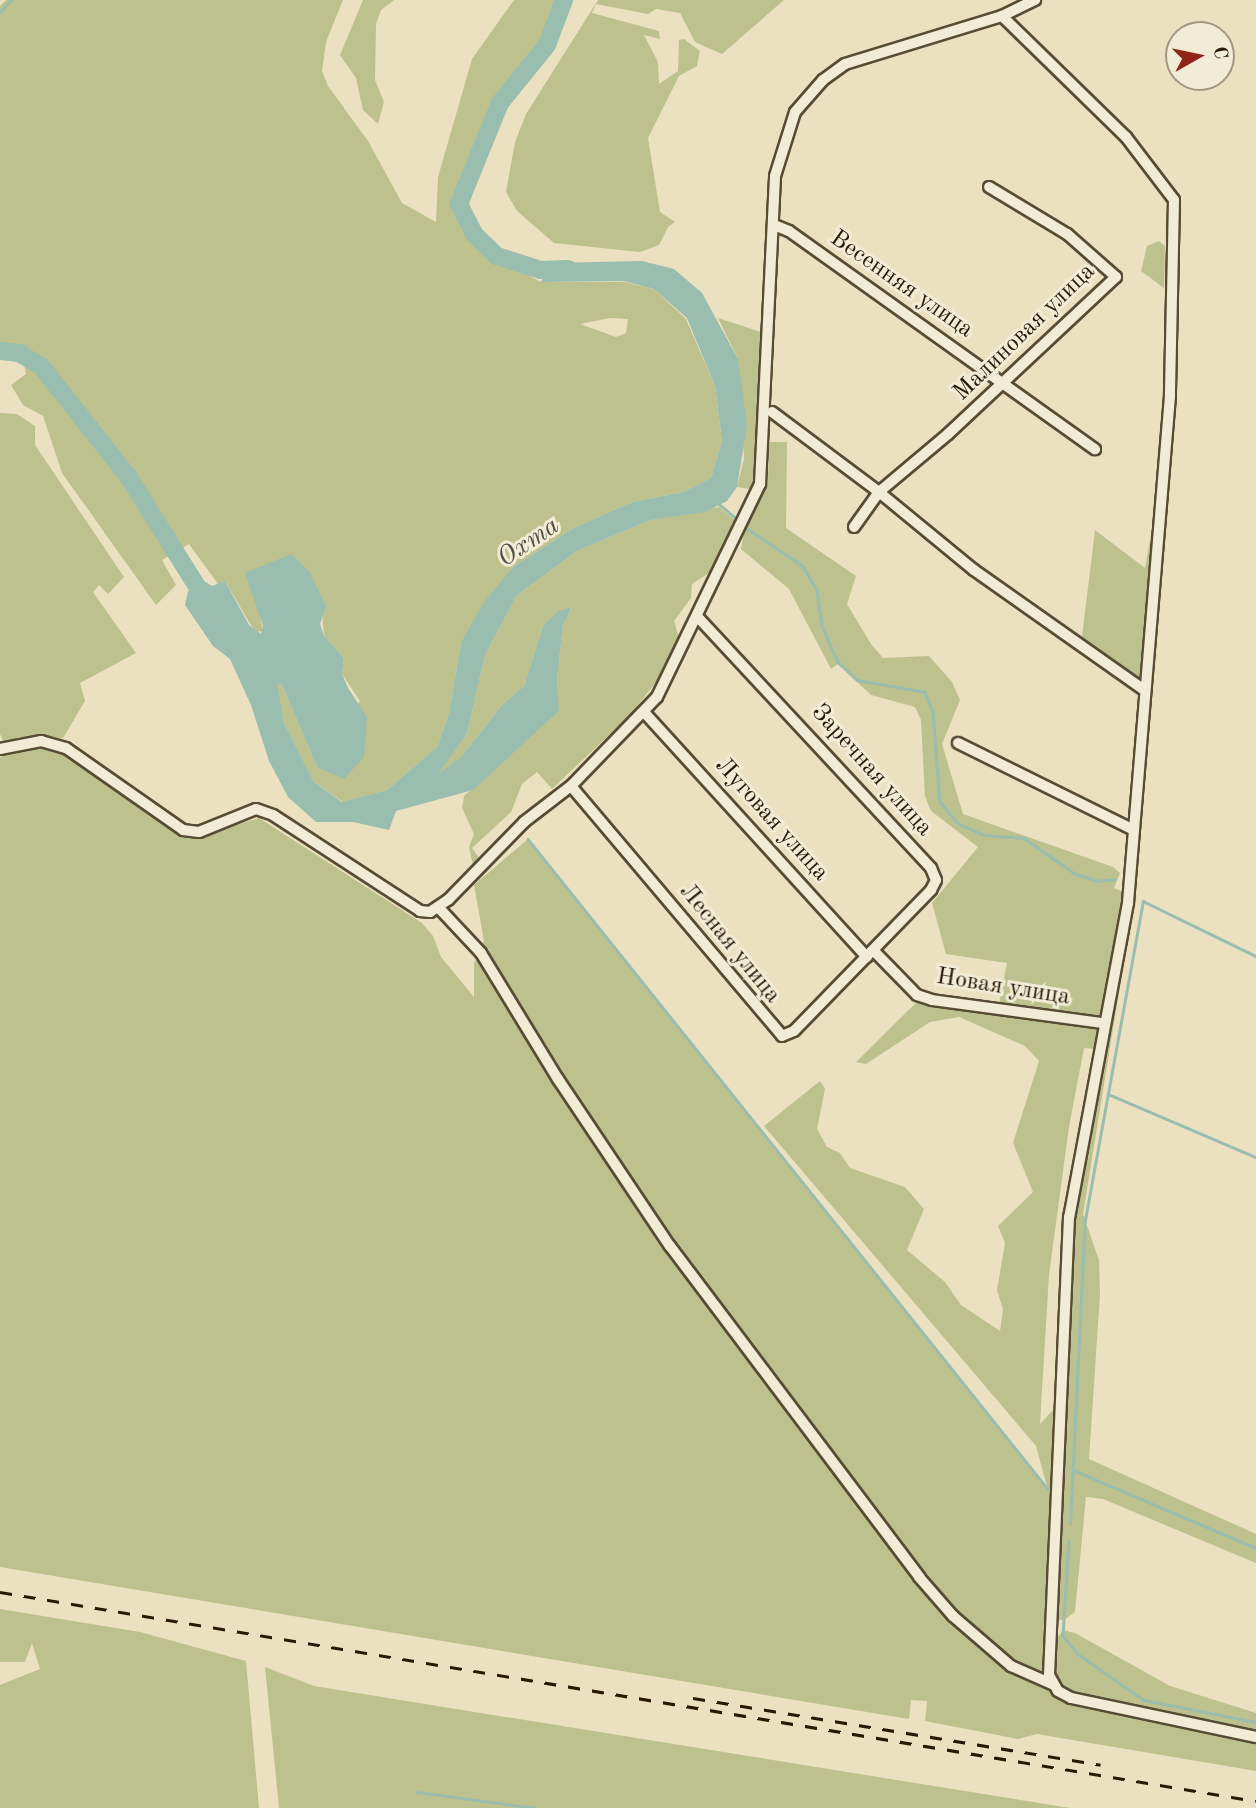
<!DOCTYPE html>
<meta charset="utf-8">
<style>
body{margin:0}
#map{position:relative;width:1256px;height:1808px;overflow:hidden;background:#ebe0c0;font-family:"Old Standard TT",serif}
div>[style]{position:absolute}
.green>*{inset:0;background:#bdc18e}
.water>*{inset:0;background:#99bdae}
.stream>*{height:2.5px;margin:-1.25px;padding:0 1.25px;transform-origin:1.25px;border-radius:1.25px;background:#99bdae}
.river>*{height:18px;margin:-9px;padding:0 9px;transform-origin:9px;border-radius:9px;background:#99bdae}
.roads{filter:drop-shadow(2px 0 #584b34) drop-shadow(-2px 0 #584b34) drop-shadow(0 2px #584b34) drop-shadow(0 -2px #584b34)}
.minor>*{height:10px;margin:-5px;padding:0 5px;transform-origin:5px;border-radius:5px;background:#f2ebd6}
.rail>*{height:2.5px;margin-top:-1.25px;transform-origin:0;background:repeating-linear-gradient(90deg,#271905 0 12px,transparent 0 24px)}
span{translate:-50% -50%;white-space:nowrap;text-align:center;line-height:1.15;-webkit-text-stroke:6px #f2ebd6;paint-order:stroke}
.street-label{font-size:24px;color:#271905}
.water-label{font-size:26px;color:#4f5240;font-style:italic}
.north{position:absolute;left:1165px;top:21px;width:70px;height:70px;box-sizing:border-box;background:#f2ebd6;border:2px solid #a19782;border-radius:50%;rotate:81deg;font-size:19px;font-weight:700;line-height:28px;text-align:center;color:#271905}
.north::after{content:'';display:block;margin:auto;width:24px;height:32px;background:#8f2418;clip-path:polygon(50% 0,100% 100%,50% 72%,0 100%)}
</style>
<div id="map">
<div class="green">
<div style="clip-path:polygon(evenodd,6px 0,343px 0,326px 42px,322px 71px,328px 86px,368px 141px,402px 203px,436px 222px,438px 177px,472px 59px,514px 0,559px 0,543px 42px,496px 101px,456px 205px,471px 236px,495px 257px,541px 282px,624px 282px,654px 289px,686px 319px,715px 386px,722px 441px,711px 478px,683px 492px,632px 502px,572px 529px,513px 567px,461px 642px,449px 713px,437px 747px,387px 790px,343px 802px,314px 782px,284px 723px,276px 682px,282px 685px,317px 767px,360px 701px,342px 674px,344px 658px,324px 636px,322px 610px,260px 617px,263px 631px,255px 632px,225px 581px,218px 584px,189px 544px,162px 560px,176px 585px,156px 605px,62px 473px,43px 416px,23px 405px,11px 385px,26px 374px,21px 348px,0 346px,0 6px,6px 0,610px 318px,628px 319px,626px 333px,616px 337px,580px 324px,610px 318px)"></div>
<div style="clip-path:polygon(363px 0,394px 0,381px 10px,376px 24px,375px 80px,384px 102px,378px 124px,363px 110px,356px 78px,340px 55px)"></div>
<div style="clip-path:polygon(598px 0,784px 0,722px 54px,695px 42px,680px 13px,656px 9px,648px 14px,596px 4px,592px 13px,659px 31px,660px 39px,644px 35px,658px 62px,659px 84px,678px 71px,679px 40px,684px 39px,700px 51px,697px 66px,679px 76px,648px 138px,660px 212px,675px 222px,668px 227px,659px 245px,640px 252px,554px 243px,517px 211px,506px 192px,515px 142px,526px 114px)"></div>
<div style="clip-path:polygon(1159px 241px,1165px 246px,1164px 288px,1141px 271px,1147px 246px)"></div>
<div style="clip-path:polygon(718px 318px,761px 332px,756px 480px,749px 489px,737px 487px,744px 459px,738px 359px)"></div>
<div style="clip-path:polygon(0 413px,17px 414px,35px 426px,35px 445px,124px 577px,108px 594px,99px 585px,93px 592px,136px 653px,80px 683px,85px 701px,63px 738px,19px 737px,4px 743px,0 734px)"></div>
<div style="clip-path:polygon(769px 442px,787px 442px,786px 528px,856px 576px,847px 604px,871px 644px,883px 658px,929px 656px,952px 682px,960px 700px,942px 744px,963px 814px,1113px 867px,1120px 873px,1114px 888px,1128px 894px,1128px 903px,1121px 904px,1097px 1049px,1084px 1048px,1069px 1127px,1049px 1275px,1040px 1424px,1066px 1396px,1073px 1217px,1131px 918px,1083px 1214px,1099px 1260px,1100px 1294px,1089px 1459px,1256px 1534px,1256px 1563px,1103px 1499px,1086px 1497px,1075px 1612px,1064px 1620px,1053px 1619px,1046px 1654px,1063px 1630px,1075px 1633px,1170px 1686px,1256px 1713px,1256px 1771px,1037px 1734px,1018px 1739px,925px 1721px,927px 1701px,911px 1700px,909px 1719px,0 1567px,0 757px,26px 748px,50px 748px,73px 757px,139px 808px,185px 835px,198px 836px,259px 818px,422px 923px,433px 936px,441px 957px,474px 997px,474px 964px,484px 941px,474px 885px,528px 839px,1047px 1487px,1036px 1446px,764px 1126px,820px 1081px,825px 1089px,817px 1129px,827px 1147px,840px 1153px,850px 1168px,905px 1187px,924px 1209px,907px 1250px,945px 1282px,961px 1305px,1000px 1331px,1003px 1309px,997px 1290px,1005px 1243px,998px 1226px,1033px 1192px,1013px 1143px,1039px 1061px,1025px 1046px,959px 1017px,930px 1022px,866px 1064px,856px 1062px,924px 995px,999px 1004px,1007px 963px,946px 954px,932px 903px,978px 847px,931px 811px,925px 796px,921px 720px,915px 707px,871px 695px,838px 664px,831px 669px,789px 589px,741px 549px,745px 527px,768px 483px)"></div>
<div style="clip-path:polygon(1160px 484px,1126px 859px,1140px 682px,1081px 645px,1095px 530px,1145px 568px)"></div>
<div style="clip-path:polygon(719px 507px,737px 522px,712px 571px,692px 584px,691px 598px,674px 621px,680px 641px,665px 671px,629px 716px,552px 789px,537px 772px,522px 784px,511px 812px,472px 848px,480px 859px,473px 865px,469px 847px,474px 834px,462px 808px,464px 796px,559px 711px,557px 679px,563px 624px,572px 608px,543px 626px,524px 686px,502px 705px,461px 757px,435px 777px,467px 734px,485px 655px,517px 595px,577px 551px,650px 520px)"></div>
<div style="clip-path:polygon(0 1609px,140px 1632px,246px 1661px,259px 1808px,0 1808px,0 1685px,40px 1669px,32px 1643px,25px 1662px,0 1662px)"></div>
<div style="clip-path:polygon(265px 1667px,314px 1686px,1070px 1808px,279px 1808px)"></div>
</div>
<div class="water">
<div style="clip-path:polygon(642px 261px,674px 269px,702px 293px,738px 359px,747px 425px,737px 487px,727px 501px,705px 512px,650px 520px,577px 551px,517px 595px,485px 655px,467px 734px,438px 774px,461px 757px,502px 705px,524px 686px,543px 626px,557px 612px,572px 607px,563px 625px,557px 679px,559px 711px,473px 790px,396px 811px,389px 830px,353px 822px,316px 822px,288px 797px,269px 761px,251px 705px,230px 659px,213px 646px,185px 605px,188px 591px,204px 581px,212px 586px,225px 581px,249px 625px,261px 634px,263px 626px,245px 573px,291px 554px,309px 571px,326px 606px,320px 624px,324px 636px,344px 658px,342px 674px,348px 688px,367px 717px,364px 757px,344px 779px,317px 767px,282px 685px,277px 683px,284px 723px,314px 782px,342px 802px,387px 790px,437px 747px,449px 713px,461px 642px,485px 601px,513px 567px,572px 529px,632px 502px,683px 492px,711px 478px,722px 441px,715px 386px,687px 318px,654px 289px,623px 281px,541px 282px,550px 263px)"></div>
</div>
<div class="stream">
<div style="left:0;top:12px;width:16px;rotate:-47deg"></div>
<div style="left:719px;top:504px;width:25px;rotate:40deg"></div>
<div style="left:742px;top:525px;width:73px;rotate:33.9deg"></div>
<div style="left:803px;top:566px;width:28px;rotate:60deg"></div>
<div style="left:817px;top:590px;width:36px;rotate:82deg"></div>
<div style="left:822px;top:626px;width:39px;rotate:66deg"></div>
<div style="left:838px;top:662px;width:26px;rotate:43deg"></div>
<div style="left:857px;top:680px;width:69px;rotate:10deg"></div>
<div style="left:925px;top:692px;width:22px;rotate:68deg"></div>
<div style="left:933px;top:712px;width:90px;rotate:85.6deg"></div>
<div style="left:940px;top:802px;width:29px;rotate:49deg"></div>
<div style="left:959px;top:824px;width:27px;rotate:24deg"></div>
<div style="left:984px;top:835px;width:40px;rotate:4.3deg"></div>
<div style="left:1024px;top:838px;width:61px;rotate:35deg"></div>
<div style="left:1074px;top:873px;width:24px;rotate:19deg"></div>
<div style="left:1097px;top:881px;width:18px;rotate:-6deg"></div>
<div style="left:528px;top:839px;width:832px;rotate:51.34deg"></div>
<div style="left:1108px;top:1094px;width:161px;rotate:23.1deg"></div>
<div style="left:1073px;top:1470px;width:199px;rotate:23.1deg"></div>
<div style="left:1070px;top:1524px;width:304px;rotate:-87.2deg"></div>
<div style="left:1085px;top:1220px;width:324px;rotate:-79.7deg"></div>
<div style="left:1143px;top:901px;width:126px;rotate:26deg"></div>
<div style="left:1069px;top:1541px;width:95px;rotate:93.6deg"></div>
<div style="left:1063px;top:1636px;width:23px;rotate:50deg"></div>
<div style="left:1078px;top:1654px;width:80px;rotate:34.9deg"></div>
<div style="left:1144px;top:1700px;width:114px;rotate:11.1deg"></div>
<div style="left:417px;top:1792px;width:119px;rotate:7.7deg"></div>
</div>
<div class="river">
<div style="left:564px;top:0;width:48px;rotate:110.7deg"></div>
<div style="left:547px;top:45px;width:75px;rotate:129deg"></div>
<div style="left:500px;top:103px;width:109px;rotate:112.1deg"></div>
<div style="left:459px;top:204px;width:34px;rotate:63deg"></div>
<div style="left:474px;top:234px;width:32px;rotate:44deg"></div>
<div style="left:497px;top:256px;width:46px;rotate:17.7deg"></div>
<div style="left:541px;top:270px;width:27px;rotate:-2deg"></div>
<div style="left:0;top:351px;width:19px;rotate:6deg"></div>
<div style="left:19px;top:353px;width:26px;rotate:31deg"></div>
<div style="left:41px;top:366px;width:140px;rotate:51.7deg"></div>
<div style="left:128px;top:476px;width:151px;rotate:58deg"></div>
</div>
<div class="roads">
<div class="minor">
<div style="left:1002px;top:16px;width:173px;rotate:44.3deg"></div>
<div style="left:1126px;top:137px;width:79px;rotate:52.7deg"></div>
<div style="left:1174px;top:200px;width:196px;rotate:91.2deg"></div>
<div style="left:1170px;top:396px;width:509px;rotate:94.74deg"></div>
<div style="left:1128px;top:903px;width:319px;rotate:100.6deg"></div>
<div style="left:1069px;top:1217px;width:458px;rotate:92.5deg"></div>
<div style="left:1049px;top:1675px;width:18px;rotate:61deg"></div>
<div style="left:1058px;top:1691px;width:15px;rotate:28deg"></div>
<div style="left:1071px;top:1698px;width:189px;rotate:11.9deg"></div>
<div style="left:774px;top:225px;width:16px;rotate:22deg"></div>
<div style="left:789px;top:231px;width:376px;rotate:35.5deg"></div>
<div style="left:772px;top:412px;width:134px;rotate:36.8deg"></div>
<div style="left:879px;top:492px;width:123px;rotate:39.4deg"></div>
<div style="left:974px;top:570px;width:207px;rotate:35.2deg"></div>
<div style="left:854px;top:527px;width:43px;rotate:-54.5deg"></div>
<div style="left:879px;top:492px;width:90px;rotate:-40deg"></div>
<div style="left:948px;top:434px;width:230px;rotate:-43.1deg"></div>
<div style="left:1116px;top:277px;width:65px;rotate:-138.7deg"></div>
<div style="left:1067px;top:234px;width:91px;rotate:-148.9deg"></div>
<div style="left:644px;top:712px;width:331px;rotate:47.7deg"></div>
<div style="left:958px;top:743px;width:194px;rotate:26.3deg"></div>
<div style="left:0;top:749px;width:42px;rotate:-11deg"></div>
<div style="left:41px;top:741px;width:26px;rotate:16deg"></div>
<div style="left:66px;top:748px;width:143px;rotate:35deg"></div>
<div style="left:183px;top:830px;width:16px;rotate:7deg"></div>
<div style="left:199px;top:832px;width:61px;rotate:-22deg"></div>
<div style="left:256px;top:809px;width:18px;rotate:19deg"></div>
<div style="left:273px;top:815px;width:176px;rotate:33.1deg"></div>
<div style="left:420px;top:911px;width:10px;rotate:6deg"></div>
<div style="left:430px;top:912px;width:22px;rotate:-34deg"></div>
<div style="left:448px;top:900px;width:109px;rotate:-45.7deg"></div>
<div style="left:524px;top:822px;width:59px;rotate:-37.5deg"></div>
<div style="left:571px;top:786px;width:124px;rotate:-46deg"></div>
<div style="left:657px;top:697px;width:237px;rotate:-64.2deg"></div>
<div style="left:760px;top:484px;width:308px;rotate:-87.2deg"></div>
<div style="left:775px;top:176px;width:67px;rotate:-72.6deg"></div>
<div style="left:795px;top:112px;width:43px;rotate:-48.8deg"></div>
<div style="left:823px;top:80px;width:27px;rotate:-36deg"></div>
<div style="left:845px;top:64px;width:164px;rotate:-17deg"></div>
<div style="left:1002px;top:16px;width:37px;rotate:-26deg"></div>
<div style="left:571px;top:786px;width:327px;rotate:49.8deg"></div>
<div style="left:782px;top:1036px;width:13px;rotate:-23deg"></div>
<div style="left:794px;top:1031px;width:197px;rotate:-45.8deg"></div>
<div style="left:931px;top:890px;width:11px;rotate:-63deg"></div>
<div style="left:936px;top:880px;width:13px;rotate:-113deg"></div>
<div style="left:931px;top:868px;width:342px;rotate:-132.9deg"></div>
<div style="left:438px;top:907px;width:63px;rotate:46.9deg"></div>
<div style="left:481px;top:953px;width:148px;rotate:58.6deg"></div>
<div style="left:558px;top:1079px;width:201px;rotate:56.2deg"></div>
<div style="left:670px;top:1246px;width:414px;rotate:53deg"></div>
<div style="left:919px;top:1577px;width:52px;rotate:48.9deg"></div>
<div style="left:953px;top:1616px;width:77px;rotate:40.8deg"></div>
<div style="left:1011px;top:1666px;width:45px;rotate:23.7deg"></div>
<div style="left:874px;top:951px;width:62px;rotate:45.7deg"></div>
<div style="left:917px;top:995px;width:16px;rotate:18deg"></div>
<div style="left:932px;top:1000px;width:173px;rotate:7.7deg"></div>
</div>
</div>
<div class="rail">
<div style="left:0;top:1592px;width:1273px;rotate:9.45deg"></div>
<div style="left:693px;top:1698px;width:413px;rotate:9.3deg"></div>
</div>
<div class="street-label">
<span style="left:901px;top:285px;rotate:35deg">Весенняя улица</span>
<span style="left:1025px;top:333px;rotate:-44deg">Малиновая улица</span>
<span style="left:871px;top:771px;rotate:48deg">Заречная улица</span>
<span style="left:771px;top:820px;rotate:48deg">Луговая улица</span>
<span style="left:729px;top:944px;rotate:51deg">Лесная улица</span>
<span style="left:1003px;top:988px;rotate:9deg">Новая улица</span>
</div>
<div class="water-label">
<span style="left:529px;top:543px;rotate:-34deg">Охта</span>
</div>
<div class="north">С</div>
</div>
